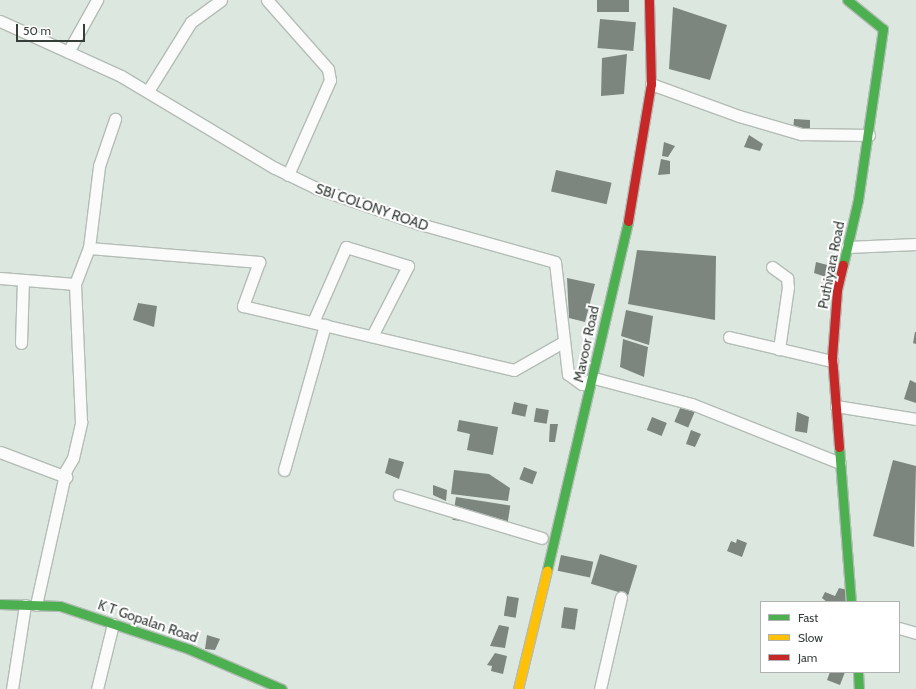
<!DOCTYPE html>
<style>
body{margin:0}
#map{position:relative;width:916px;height:689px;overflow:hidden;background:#dce7df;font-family:Cabin,sans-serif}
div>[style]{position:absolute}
.building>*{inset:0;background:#7d857f;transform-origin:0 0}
.roads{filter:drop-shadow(1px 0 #b4bcb6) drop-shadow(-1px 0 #b4bcb6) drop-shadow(0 1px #b4bcb6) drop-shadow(0 -1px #b4bcb6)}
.street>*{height:11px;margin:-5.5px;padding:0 5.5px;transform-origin:5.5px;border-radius:5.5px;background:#fafbfa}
.fast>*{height:9px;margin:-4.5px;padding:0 4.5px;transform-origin:4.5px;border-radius:4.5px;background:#4caf50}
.slow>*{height:9px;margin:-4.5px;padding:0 4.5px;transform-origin:4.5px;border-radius:4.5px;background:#ffc107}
.jam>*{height:9px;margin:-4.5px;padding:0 4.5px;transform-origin:4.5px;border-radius:4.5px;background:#c62828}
span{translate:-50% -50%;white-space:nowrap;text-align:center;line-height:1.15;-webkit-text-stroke:4px #fff;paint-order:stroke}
.street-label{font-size:14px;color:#363e39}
.legend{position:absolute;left:760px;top:601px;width:140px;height:72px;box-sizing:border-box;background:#fff;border:1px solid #afb2b0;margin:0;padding:5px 7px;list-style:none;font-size:12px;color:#363e39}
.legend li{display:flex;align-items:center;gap:8px;height:20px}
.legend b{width:20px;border:1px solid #afb2b0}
.scale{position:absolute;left:16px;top:24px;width:69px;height:18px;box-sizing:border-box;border:2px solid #363e39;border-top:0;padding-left:5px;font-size:12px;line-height:14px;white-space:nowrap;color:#363e39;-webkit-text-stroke:3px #fff;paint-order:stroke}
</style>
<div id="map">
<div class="building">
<div style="left:597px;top:0;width:32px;height:12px"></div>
<div style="clip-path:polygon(673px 7px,727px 25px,710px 80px,669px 69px)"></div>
<div style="left:600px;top:19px;width:36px;height:29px;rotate:5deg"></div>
<div style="clip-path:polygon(627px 54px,624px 94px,601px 96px,602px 58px)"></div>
<div style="clip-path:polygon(794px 119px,810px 120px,810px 134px,793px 131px)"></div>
<div style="clip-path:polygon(749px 135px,763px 144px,760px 151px,744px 147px)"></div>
<div style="clip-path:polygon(664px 142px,675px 146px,668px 157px,662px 156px)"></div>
<div style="clip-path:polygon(661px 159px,670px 161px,670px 174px,658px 175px)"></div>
<div style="left:556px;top:170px;width:57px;height:22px;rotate:13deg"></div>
<div style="clip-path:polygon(637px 250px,716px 256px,715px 320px,628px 304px)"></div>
<div style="clip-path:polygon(816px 262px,839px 268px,834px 292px,823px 288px,826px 277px,814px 273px)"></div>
<div style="clip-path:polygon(567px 278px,595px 284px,585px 322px,569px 318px)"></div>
<div style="clip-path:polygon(138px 303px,157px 306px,154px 327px,133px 320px)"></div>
<div style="clip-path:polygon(626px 310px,653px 316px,649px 345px,621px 336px)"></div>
<div style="clip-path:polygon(915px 332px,916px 332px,916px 344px,913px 343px)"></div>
<div style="clip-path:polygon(623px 339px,648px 347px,644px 377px,620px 367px)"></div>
<div style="clip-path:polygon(910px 380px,916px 383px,916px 403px,904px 399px)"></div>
<div style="left:514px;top:402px;width:14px;height:12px;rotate:12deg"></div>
<div style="left:681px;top:406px;width:15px;height:17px;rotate:23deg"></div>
<div style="left:536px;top:408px;width:13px;height:14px;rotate:9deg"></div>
<div style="clip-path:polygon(797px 412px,809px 417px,807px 433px,795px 431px)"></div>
<div style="left:652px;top:417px;width:16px;height:14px;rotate:22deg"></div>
<div style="clip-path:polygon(459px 420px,498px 427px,493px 455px,467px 450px,470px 434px,457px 431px)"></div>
<div style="clip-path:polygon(550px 424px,558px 424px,555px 442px,549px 442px)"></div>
<div style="clip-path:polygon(691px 430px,701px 434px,695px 447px,686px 444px)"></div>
<div style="clip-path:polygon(389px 458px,404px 462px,399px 479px,385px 473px)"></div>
<div style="clip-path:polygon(893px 460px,916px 466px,914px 547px,873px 536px)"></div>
<div style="left:524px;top:467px;width:14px;height:13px;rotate:21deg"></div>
<div style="clip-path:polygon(454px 470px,489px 474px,510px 488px,508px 501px,451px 494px)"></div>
<div style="clip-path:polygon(433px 485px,447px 490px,446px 501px,433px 495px)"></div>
<div style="left:456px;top:497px;width:55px;height:23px;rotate:9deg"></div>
<div style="clip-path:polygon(737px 539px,747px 543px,742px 557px,727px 551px,731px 541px,736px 543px)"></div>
<div style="left:600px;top:554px;width:39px;height:31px;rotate:17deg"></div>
<div style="left:561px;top:555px;width:33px;height:16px;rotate:12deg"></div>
<div style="clip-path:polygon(839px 588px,848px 590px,846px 602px,827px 602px,822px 598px,825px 592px,835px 596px)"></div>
<div style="left:507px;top:596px;width:12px;height:20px;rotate:9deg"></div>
<div style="left:564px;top:607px;width:14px;height:21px;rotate:8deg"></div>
<div style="clip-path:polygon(499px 625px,509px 627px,505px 648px,490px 646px)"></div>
<div style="clip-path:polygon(207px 635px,220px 639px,215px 650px,205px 649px)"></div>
<div style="clip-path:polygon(495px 653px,507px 656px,503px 674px,491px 671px,492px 666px,487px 665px)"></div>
<div style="clip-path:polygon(830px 672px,845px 672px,840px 685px,827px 680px)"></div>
</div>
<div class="roads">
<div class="street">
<div style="left:267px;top:0;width:92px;rotate:48.5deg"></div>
<div style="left:328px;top:69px;width:11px;rotate:80deg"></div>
<div style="left:330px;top:80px;width:104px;rotate:113.9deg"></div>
<div style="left:0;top:21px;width:133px;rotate:24.4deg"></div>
<div style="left:121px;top:76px;width:179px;rotate:30.9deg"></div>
<div style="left:275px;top:168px;width:46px;rotate:26deg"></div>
<div style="left:316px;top:188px;width:110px;rotate:19.1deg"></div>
<div style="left:420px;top:224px;width:140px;rotate:15.7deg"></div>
<div style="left:555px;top:262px;width:113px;rotate:83.4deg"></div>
<div style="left:568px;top:374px;width:17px;rotate:36deg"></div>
<div style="left:582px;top:384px;width:13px;rotate:-27deg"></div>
<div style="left:594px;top:378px;width:101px;rotate:14.9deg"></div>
<div style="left:692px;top:404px;width:159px;rotate:21.7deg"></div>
<div style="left:68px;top:52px;width:60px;rotate:-60.9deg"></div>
<div style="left:651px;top:84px;width:94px;rotate:20deg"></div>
<div style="left:739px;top:116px;width:65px;rotate:16.2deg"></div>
<div style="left:801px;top:134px;width:68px;rotate:0.8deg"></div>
<div style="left:148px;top:91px;width:81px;rotate:-58.1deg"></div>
<div style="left:191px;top:22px;width:37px;rotate:-36deg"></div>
<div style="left:847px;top:247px;width:69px;rotate:-2.5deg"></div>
<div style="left:89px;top:248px;width:83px;rotate:-83deg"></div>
<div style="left:99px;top:166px;width:50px;rotate:-71.2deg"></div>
<div style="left:772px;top:267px;width:19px;rotate:36deg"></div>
<div style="left:787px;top:278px;width:9px;rotate:84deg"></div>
<div style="left:788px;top:287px;width:63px;rotate:98.3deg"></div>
<div style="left:0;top:278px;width:75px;rotate:4.6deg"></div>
<div style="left:313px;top:322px;width:82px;rotate:-66.3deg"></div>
<div style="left:346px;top:247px;width:65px;rotate:17deg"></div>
<div style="left:408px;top:266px;width:79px;rotate:117.2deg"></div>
<div style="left:729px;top:337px;width:106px;rotate:13.1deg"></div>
<div style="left:21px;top:343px;width:63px;rotate:-88.2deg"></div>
<div style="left:836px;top:406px;width:81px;rotate:9.2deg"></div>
<div style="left:0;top:452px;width:71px;rotate:20.7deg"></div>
<div style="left:284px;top:470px;width:151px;rotate:-74.2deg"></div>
<div style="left:399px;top:495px;width:149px;rotate:16.7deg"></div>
<div style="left:36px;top:605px;width:138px;rotate:-77.5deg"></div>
<div style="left:66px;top:470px;width:14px;rotate:-60deg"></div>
<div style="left:73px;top:458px;width:37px;rotate:-77deg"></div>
<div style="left:81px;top:422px;width:138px;rotate:-92.5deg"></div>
<div style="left:75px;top:284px;width:39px;rotate:-69deg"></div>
<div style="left:89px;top:248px;width:171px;rotate:4.7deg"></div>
<div style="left:259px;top:262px;width:47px;rotate:110deg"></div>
<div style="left:243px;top:306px;width:278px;rotate:13.3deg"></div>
<div style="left:514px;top:370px;width:56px;rotate:-29.7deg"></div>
<div style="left:899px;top:628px;width:18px;rotate:16deg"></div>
<div style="left:12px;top:689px;width:85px;rotate:-81.2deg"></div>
<div style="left:97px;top:689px;width:67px;rotate:-76.2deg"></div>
<div style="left:600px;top:689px;width:94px;rotate:-77.1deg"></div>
</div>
<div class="fast">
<div style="left:843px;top:265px;width:67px;rotate:-77deg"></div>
<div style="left:858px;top:200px;width:173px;rotate:-81.7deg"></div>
<div style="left:883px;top:29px;width:46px;rotate:-141.1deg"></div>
<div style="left:839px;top:447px;width:155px;rotate:85.6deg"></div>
<div style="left:547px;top:570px;width:358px;rotate:-76.9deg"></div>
<div style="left:0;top:604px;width:60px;rotate:1.9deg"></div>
<div style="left:60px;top:606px;width:136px;rotate:18.4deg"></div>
<div style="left:189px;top:649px;width:101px;rotate:23.3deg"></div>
<div style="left:858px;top:672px;width:17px;rotate:87deg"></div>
</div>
<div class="slow">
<div style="left:518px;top:689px;width:122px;rotate:-76.3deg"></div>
</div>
<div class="jam">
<div style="left:628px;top:221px;width:139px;rotate:-80.5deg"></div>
<div style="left:651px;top:84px;width:84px;rotate:-91.4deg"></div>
<div style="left:839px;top:447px;width:90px;rotate:-94.4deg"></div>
<div style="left:832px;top:357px;width:67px;rotate:-85.7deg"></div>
<div style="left:837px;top:290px;width:26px;rotate:-77deg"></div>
</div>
</div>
<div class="street-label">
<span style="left:372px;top:207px;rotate:19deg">SBI COLONY ROAD</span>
<span style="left:831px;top:265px;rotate:-79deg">Puthiyara Road</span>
<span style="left:586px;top:344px;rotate:-78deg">Mavoor Road</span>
<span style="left:148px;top:621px;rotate:19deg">K T Gopalan Road</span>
</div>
<ul class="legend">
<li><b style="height:5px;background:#4caf50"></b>Fast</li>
<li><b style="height:5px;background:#ffc107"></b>Slow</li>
<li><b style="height:5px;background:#c62828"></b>Jam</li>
</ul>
<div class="scale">50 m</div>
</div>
